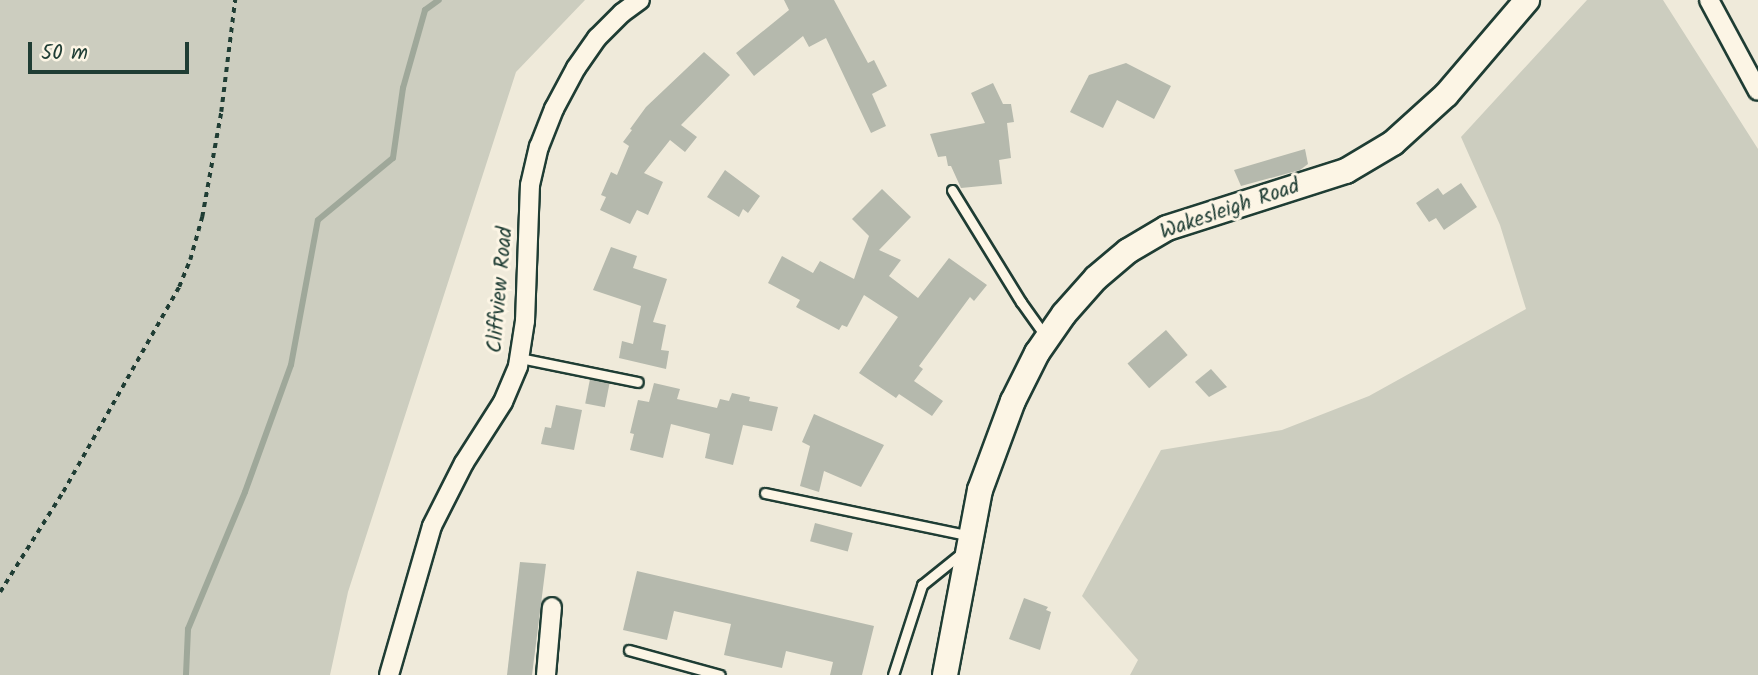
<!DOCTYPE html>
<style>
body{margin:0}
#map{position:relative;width:1758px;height:675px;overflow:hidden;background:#efeada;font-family:Kalam,sans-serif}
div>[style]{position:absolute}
.green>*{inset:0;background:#cccdbf}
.stream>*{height:6px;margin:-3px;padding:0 3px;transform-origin:3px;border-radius:3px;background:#9fa89a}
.building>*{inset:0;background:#b5b9ad;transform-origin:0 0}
.path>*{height:3.5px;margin-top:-1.75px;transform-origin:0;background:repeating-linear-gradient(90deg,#1f3d34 0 5px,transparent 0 10px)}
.roads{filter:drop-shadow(2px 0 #1f3d34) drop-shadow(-2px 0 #1f3d34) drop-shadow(0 2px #1f3d34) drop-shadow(0 -2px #1f3d34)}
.service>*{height:9px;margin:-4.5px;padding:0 4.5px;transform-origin:4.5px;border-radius:4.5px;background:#fcf5e5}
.minor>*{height:18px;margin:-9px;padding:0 9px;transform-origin:9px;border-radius:9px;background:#fcf5e5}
.secondary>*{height:24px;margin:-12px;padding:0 12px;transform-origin:12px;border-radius:12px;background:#fcf5e5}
span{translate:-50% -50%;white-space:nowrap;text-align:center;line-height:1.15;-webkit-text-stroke:6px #fcf5e5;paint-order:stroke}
.street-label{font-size:21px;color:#1f3d34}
.scale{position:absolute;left:28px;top:42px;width:161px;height:32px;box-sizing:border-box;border:4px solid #1f3d34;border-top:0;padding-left:9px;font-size:21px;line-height:24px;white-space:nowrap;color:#1f3d34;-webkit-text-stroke:5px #fcf5e5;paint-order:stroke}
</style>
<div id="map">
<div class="green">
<div style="clip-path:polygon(0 0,585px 0,516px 72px,348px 592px,330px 675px,0 675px)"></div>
<div style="clip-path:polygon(1587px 0,1663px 0,1758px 149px,1758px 675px,1130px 675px,1138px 660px,1082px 596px,1161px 450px,1282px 430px,1369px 396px,1526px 309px,1500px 225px,1461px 137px)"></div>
</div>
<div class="stream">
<div style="left:186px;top:675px;width:46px;rotate:-87.5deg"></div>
<div style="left:188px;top:629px;width:148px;rotate:-67.4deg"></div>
<div style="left:245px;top:492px;width:135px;rotate:-70.1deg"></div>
<div style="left:291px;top:365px;width:147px;rotate:-79.5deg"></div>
<div style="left:318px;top:220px;width:97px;rotate:-39.6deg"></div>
<div style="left:393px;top:158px;width:71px;rotate:-81.9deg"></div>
<div style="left:403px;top:88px;width:81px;rotate:-74.2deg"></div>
<div style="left:425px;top:10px;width:17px;rotate:-36deg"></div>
</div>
<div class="building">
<div style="clip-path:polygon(784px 0,834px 0,868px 63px,874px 60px,887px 86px,872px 94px,886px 126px,871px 133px,826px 38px,809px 47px,803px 36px,754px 76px,736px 53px,789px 10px)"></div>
<div style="clip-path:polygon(704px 52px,730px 75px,681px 125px,697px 137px,685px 152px,670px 140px,644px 173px,663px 182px,648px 215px,637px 210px,630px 224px,600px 210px,606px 197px,601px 195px,611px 172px,617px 175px,629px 146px,623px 142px,632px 130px,630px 129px,646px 107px)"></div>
<div style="clip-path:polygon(1126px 63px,1171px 86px,1154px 119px,1117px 100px,1103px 128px,1070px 112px,1089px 75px)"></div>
<div style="clip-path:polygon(993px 83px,1003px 104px,1011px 104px,1014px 122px,1007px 123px,1011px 158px,999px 160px,1002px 184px,961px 188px,951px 166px,948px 166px,946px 156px,938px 157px,930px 134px,985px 123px,971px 93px)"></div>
<div style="clip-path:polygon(1305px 149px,1308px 164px,1300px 170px,1241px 186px,1234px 170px)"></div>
<div style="clip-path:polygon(725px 170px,760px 196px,748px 213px,743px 209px,739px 217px,707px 197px)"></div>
<div style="clip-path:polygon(1461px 183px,1477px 207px,1444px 230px,1436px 218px,1429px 222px,1416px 203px,1438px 188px,1443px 195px)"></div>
<div style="clip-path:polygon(882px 189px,911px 217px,879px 250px,901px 260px,889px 276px,918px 298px,949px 258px,987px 285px,974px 301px,970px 297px,919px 366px,923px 369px,914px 381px,943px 401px,932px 416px,899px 394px,896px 398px,859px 373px,898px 317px,864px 295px,847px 327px,842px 325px,839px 330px,796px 307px,800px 300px,768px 283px,782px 256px,813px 273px,820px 261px,854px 279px,869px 236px,852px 219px)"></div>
<div style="clip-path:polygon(611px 247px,637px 256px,633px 268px,667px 279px,653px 322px,666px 325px,661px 350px,669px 351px,666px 369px,619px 358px,622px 341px,633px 344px,641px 306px,593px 290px)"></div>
<div style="left:1166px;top:330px;width:33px;height:51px;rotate:49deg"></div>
<div style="clip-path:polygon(1211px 369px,1227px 387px,1209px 397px,1195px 382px)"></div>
<div style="left:590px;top:379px;width:20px;height:25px;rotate:11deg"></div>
<div style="clip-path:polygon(654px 383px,680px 389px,677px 399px,717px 408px,720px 399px,729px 401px,732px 393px,750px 397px,749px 401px,778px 407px,772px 431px,743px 425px,733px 465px,705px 458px,710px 434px,671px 424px,663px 458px,630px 450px,634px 434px,630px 433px,638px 400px,649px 402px)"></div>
<div style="clip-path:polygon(556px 405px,582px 410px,574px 450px,541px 444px,545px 427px,551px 428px)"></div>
<div style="clip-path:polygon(814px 414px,884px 445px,861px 487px,824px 471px,819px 492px,800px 486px,810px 446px,802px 442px)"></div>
<div style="left:815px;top:523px;width:39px;height:19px;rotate:15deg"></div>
<div style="clip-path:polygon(520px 562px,546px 564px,542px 596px,532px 675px,507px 675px)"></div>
<div style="clip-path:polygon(637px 571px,874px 626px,862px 675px,830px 675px,833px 662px,786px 651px,782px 668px,724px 655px,731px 624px,674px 611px,667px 640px,623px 630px)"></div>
<div style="clip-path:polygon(1024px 598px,1048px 607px,1046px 610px,1051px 612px,1040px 650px,1009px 639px)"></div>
</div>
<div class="path">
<div style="left:0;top:592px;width:118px;rotate:-57.8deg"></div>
<div style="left:63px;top:492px;width:236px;rotate:-60.5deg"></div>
<div style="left:179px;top:287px;width:29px;rotate:-68deg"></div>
<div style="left:190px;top:260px;width:45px;rotate:-74.4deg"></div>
<div style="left:202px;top:217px;width:107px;rotate:-79.7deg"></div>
<div style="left:221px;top:112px;width:113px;rotate:-82.9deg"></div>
</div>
<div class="roads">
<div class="service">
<div style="left:952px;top:190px;width:132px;rotate:58.4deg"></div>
<div style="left:1021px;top:302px;width:43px;rotate:54.5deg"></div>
<div style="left:520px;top:358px;width:120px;rotate:11.5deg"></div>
<div style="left:765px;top:493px;width:209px;rotate:11.8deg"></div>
<div style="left:629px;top:650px;width:94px;rotate:15.4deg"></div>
<div style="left:893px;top:675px;width:95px;rotate:-72.1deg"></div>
<div style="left:922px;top:585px;width:53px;rotate:-38.8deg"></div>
</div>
<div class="minor">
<div style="left:1709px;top:0;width:103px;rotate:61.7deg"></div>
<div style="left:389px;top:675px;width:155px;rotate:-73.9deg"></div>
<div style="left:432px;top:526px;width:71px;rotate:-63.1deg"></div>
<div style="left:464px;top:463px;width:72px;rotate:-57.4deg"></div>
<div style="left:503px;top:402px;width:39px;rotate:-67deg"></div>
<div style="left:518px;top:366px;width:46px;rotate:-81.2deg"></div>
<div style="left:525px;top:321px;width:136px;rotate:-87.9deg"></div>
<div style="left:530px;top:185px;width:39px;rotate:-77deg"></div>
<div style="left:539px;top:147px;width:41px;rotate:-68.5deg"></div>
<div style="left:554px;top:109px;width:47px;rotate:-61.8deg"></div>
<div style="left:576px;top:68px;width:37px;rotate:-55deg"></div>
<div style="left:597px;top:38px;width:35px;rotate:-45deg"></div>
<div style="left:622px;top:13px;width:22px;rotate:-36deg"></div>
<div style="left:546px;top:675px;width:68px;rotate:-85deg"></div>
</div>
<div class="secondary">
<div style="left:945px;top:675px;width:188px;rotate:-79.3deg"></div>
<div style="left:980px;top:490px;width:95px;rotate:-69.7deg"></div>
<div style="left:1013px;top:401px;width:54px;rotate:-63.4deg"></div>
<div style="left:1037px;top:353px;width:47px;rotate:-55.3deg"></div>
<div style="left:1064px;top:314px;width:48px;rotate:-48.4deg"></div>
<div style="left:1096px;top:278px;width:42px;rotate:-40.2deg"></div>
<div style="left:1128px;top:251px;width:45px;rotate:-30.5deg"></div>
<div style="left:1167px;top:228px;width:188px;rotate:-17.7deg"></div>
<div style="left:1346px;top:171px;width:55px;rotate:-30.8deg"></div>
<div style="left:1393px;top:143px;width:72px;rotate:-42.2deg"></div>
<div style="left:1446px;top:95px;width:125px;rotate:-49.5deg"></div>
</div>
</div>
<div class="street-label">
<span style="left:1230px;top:210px;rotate:-19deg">Wakesleigh Road</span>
<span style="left:501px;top:290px;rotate:-85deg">Cliffview Road</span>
</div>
<div class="scale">50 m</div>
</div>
